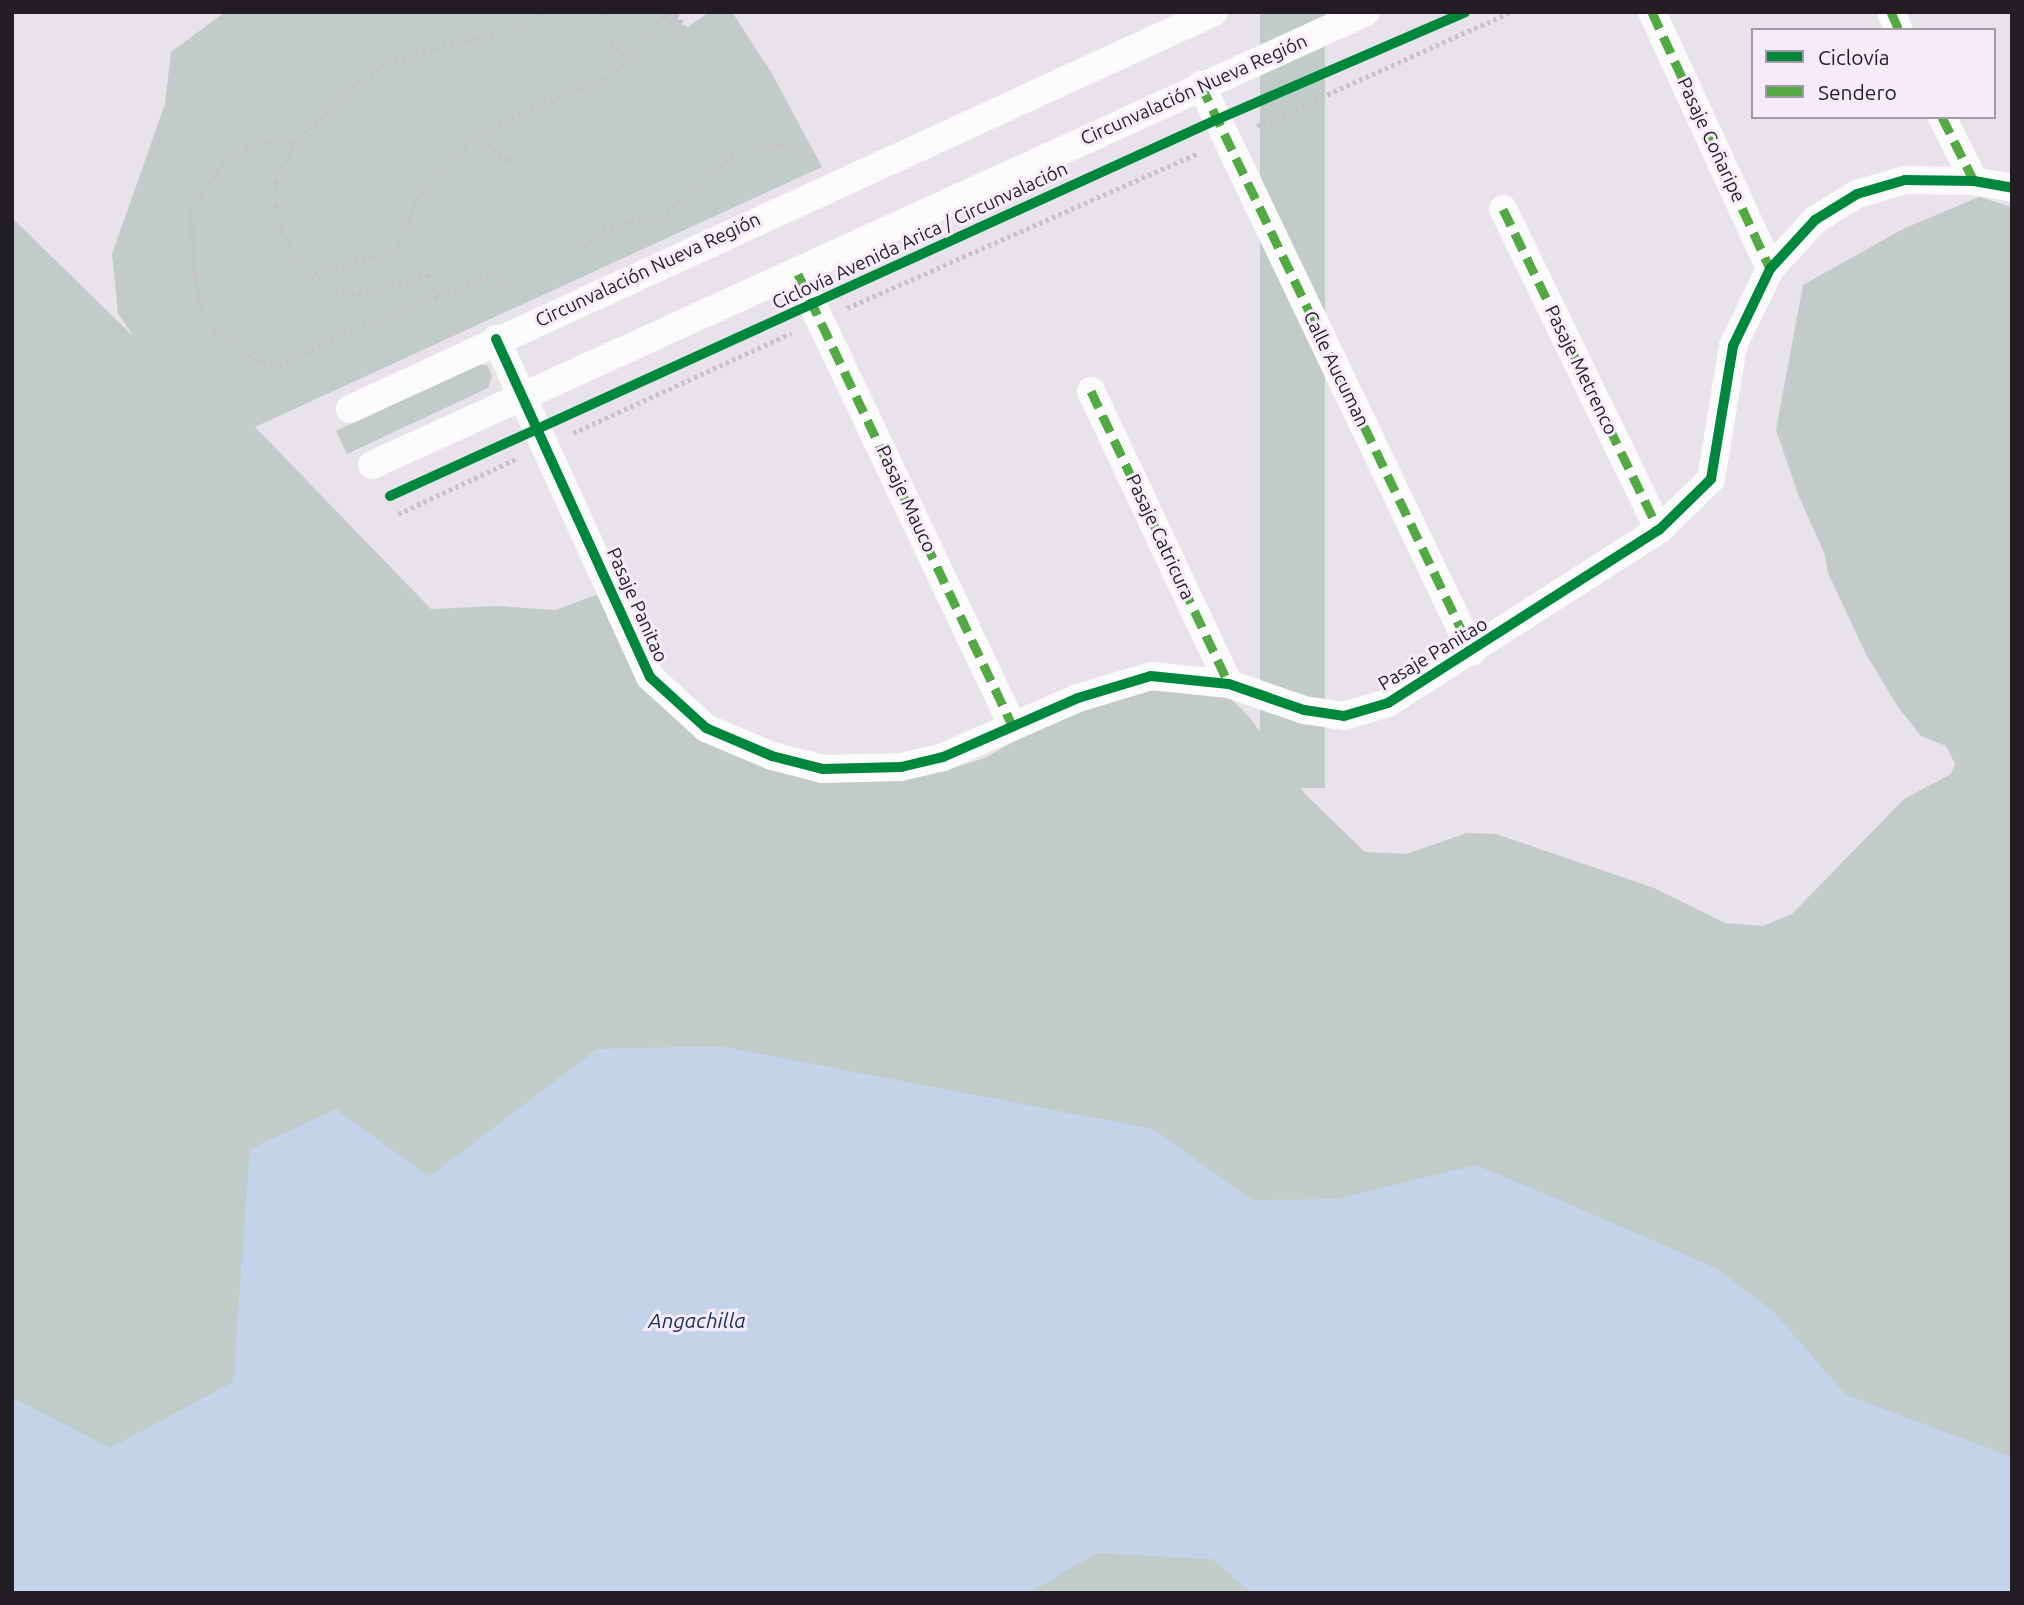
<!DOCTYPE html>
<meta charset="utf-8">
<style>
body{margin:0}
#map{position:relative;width:2024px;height:1605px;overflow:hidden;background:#e8e2ea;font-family:Ubuntu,sans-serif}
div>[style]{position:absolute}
.green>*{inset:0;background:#c1ccc8;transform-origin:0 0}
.water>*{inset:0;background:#c4d2ea}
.path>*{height:4.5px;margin-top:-2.25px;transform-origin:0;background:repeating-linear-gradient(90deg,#c5c3c5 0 3.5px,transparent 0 7px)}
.minor>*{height:28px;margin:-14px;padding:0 14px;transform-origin:14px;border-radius:14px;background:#fcfbfc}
.quiet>*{height:9px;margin-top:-4.5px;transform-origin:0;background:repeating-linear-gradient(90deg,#53aa44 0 18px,transparent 0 27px)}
.cycleway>*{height:10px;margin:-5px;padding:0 5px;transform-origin:5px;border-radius:5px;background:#00873e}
span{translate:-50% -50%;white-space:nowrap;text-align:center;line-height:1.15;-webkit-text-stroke:6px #f6ebfa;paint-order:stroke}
.street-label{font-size:19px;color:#221e24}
.water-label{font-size:21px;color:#123159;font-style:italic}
.frame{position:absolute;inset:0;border:14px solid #221e24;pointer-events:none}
.legend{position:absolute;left:1751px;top:28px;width:245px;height:91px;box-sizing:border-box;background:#f6ebfa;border:2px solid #a199a4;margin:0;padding:9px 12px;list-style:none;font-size:21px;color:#221e24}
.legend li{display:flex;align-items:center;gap:14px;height:35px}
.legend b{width:35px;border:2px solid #a199a4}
</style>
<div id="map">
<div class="green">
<div style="clip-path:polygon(225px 12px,674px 12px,685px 29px,709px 12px,732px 12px,771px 72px,822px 167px,255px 427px,431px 609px,499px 606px,555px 610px,612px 589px,653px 669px,688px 704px,808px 767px,899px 771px,953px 768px,985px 758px,1097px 694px,1217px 684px,1250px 718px,1306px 795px,1365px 852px,1406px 854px,1467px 833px,1496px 834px,1654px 888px,1725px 923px,1763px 926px,1792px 914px,1904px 799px,1951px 774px,1955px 764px,1946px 746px,1921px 736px,1898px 707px,1866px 654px,1828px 573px,1825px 555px,1798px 494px,1776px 430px,1803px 285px,1905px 228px,1979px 197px,2012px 207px,2012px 1593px,12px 1593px,12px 218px,133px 336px,118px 313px,112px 254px,165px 104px,171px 52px)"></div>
<div style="left:1260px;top:12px;width:65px;height:776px"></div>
<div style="clip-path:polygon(476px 365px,487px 365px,492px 376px,488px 388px,347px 454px,336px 431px)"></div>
</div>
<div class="water">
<div style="clip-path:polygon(719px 1046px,1153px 1129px,1252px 1200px,1337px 1199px,1476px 1165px,1571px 1205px,1716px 1268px,1773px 1311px,1846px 1395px,2012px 1457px,2012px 1593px,1252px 1593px,1212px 1559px,1096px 1553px,1029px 1593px,12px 1593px,12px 1397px,110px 1448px,233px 1382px,250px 1149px,336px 1109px,429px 1177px,597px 1049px)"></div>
</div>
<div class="path">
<div style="left:604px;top:12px;width:32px;rotate:76deg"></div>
<div style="left:612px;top:43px;width:24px;rotate:52deg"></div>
<div style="left:1257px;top:126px;width:278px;rotate:-24.2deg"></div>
<div style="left:476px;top:137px;width:39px;rotate:36deg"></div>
<div style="left:508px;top:160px;width:18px;rotate:-3deg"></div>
<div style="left:294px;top:143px;width:25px;rotate:180deg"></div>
<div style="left:269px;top:143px;width:22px;rotate:167deg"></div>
<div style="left:248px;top:148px;width:30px;rotate:150deg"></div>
<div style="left:222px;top:163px;width:55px;rotate:124deg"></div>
<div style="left:191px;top:209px;width:65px;rotate:86.5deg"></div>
<div style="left:195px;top:274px;width:32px;rotate:79deg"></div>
<div style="left:201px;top:305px;width:28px;rotate:63deg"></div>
<div style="left:214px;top:330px;width:52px;rotate:36.4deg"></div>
<div style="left:256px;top:361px;width:23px;rotate:10deg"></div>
<div style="left:279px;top:365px;width:22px;rotate:-18deg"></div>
<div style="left:300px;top:358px;width:21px;rotate:-37deg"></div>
<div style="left:317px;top:345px;width:194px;rotate:-22.1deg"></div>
<div style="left:497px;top:272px;width:23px;rotate:70deg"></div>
<div style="left:579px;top:261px;width:15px;rotate:-74deg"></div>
<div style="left:583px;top:247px;width:20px;rotate:-45deg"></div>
<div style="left:597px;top:233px;width:22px;rotate:-27deg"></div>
<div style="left:617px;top:223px;width:20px;rotate:-9deg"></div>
<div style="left:637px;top:220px;width:23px;rotate:13deg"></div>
<div style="left:659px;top:225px;width:22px;rotate:-58deg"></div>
<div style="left:671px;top:206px;width:80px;rotate:-39.9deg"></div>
<div style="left:732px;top:155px;width:27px;rotate:-20deg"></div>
<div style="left:757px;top:146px;width:25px;rotate:-5deg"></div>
<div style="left:782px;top:144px;width:12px;rotate:20deg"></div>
<div style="left:793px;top:148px;width:17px;rotate:40deg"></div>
<div style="left:308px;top:276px;width:90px;rotate:-16.2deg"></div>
<div style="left:394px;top:251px;width:70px;rotate:-65.6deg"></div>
<div style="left:423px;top:187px;width:58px;rotate:-45deg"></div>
<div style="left:464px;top:146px;width:34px;rotate:-36deg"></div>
<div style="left:492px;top:126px;width:121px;rotate:-22.9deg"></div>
<div style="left:603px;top:79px;width:29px;rotate:-35deg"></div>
<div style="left:627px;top:62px;width:61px;rotate:-51.6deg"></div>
<div style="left:665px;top:14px;width:28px;rotate:51deg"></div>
<div style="left:683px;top:36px;width:7px;rotate:-74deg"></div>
<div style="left:685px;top:29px;width:20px;rotate:-123deg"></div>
<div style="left:437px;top:297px;width:23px;rotate:-110deg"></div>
<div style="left:429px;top:275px;width:80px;rotate:164.7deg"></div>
<div style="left:352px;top:296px;width:21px;rotate:-169deg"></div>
<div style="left:331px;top:292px;width:28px;rotate:-145deg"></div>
<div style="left:308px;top:276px;width:54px;rotate:-119.9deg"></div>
<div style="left:281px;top:229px;width:24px;rotate:-102deg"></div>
<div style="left:276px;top:206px;width:24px;rotate:-90deg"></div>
<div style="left:276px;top:182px;width:43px;rotate:-65.2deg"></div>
<div style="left:294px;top:143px;width:67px;rotate:-44.4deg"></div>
<div style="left:342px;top:96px;width:50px;rotate:-36.9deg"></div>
<div style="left:382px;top:66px;width:29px;rotate:-22deg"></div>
<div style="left:409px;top:55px;width:107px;rotate:-14deg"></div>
<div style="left:513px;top:29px;width:32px;rotate:-32deg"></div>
<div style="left:847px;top:308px;width:384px;rotate:-23.8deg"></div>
<div style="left:573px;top:433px;width:240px;rotate:-24.6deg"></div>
<div style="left:398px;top:514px;width:132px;rotate:-25deg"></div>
</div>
<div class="minor">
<div style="left:1652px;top:12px;width:283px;rotate:65.3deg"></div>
<div style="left:1891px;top:12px;width:20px;rotate:66deg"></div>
<div style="left:1201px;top:85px;width:628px;rotate:64.45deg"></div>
<div style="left:1942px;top:117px;width:72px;rotate:63.4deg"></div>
<div style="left:1503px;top:209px;width:357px;rotate:64.1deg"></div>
<div style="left:798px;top:274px;width:499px;rotate:64.6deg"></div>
<div style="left:496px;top:339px;width:371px;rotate:65.5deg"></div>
<div style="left:650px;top:677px;width:76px;rotate:42.3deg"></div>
<div style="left:706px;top:728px;width:72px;rotate:23deg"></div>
<div style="left:772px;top:756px;width:53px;rotate:14.3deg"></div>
<div style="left:823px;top:769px;width:78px;rotate:-1.5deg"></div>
<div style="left:901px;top:767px;width:43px;rotate:-13.4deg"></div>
<div style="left:943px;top:757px;width:147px;rotate:-23.6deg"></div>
<div style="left:1078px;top:698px;width:76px;rotate:-16.8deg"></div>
<div style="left:1151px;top:676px;width:78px;rotate:5.9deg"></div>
<div style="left:1229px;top:684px;width:79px;rotate:19.1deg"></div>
<div style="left:1304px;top:710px;width:40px;rotate:8.5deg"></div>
<div style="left:1344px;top:716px;width:46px;rotate:-16.5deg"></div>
<div style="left:1388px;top:703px;width:322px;rotate:-32.6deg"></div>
<div style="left:1659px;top:530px;width:73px;rotate:-44.4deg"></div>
<div style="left:1711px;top:479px;width:135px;rotate:-80.6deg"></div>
<div style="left:1733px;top:346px;width:85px;rotate:-64.3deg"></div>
<div style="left:1770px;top:269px;width:67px;rotate:-47.4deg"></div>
<div style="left:1815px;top:220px;width:49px;rotate:-31.8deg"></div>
<div style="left:1857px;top:194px;width:50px;rotate:-16.3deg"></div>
<div style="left:1905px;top:180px;width:69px;rotate:0.8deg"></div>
<div style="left:1974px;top:181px;width:39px;rotate:10deg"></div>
<div style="left:1091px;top:391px;width:324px;rotate:64.8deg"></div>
<div style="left:350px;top:409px;width:951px;rotate:-24.68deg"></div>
<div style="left:372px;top:465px;width:1092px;rotate:-24.5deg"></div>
</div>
<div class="quiet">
<div style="left:1652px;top:12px;width:283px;rotate:65.3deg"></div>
<div style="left:1891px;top:12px;width:20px;rotate:66deg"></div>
<div style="left:1201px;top:85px;width:628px;rotate:64.45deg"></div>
<div style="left:1942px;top:117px;width:72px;rotate:63.4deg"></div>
<div style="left:1503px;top:209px;width:357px;rotate:64.1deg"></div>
<div style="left:798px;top:274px;width:499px;rotate:64.6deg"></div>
<div style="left:1091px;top:391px;width:324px;rotate:64.8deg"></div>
</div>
<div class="cycleway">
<div style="left:496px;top:339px;width:371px;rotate:65.5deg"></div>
<div style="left:650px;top:677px;width:76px;rotate:42.3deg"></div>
<div style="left:706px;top:728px;width:72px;rotate:23deg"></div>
<div style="left:772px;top:756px;width:53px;rotate:14.3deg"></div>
<div style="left:823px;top:769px;width:78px;rotate:-1.5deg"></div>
<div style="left:901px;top:767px;width:43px;rotate:-13.4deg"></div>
<div style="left:943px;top:757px;width:147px;rotate:-23.6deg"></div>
<div style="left:1078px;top:698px;width:76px;rotate:-16.8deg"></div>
<div style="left:1151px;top:676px;width:78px;rotate:5.9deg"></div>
<div style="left:1229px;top:684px;width:79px;rotate:19.1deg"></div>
<div style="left:1304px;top:710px;width:40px;rotate:8.5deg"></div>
<div style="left:1344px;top:716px;width:46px;rotate:-16.5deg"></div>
<div style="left:1388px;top:703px;width:322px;rotate:-32.6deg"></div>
<div style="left:1659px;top:530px;width:73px;rotate:-44.4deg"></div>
<div style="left:1711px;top:479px;width:135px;rotate:-80.6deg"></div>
<div style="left:1733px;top:346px;width:85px;rotate:-64.3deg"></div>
<div style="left:1770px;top:269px;width:67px;rotate:-47.4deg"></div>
<div style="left:1815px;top:220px;width:49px;rotate:-31.8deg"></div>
<div style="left:1857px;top:194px;width:50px;rotate:-16.3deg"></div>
<div style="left:1905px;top:180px;width:69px;rotate:0.8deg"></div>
<div style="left:1974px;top:181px;width:39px;rotate:10deg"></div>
<div style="left:390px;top:496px;width:908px;rotate:-24.48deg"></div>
<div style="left:1216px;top:120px;width:271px;rotate:-23.4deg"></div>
</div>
<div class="street-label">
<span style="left:1194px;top:90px;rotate:-24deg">Circunvalación Nueva Región</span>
<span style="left:1711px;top:140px;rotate:65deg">Pasaje Coñaripe</span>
<span style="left:920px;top:236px;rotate:-25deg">Ciclovía Avenida Arica / Circunvalación</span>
<span style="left:648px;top:270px;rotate:-25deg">Circunvalación Nueva Región</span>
<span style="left:1336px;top:369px;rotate:64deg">Calle Aucuman</span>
<span style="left:1581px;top:370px;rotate:64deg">Pasaje Metrenco</span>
<span style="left:906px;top:499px;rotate:65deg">Pasaje Mauco</span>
<span style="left:1160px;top:537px;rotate:65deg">Pasaje Catricura</span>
<span style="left:637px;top:605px;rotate:66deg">Pasaje Panitao</span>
<span style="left:1433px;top:654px;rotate:-31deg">Pasaje Panitao</span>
</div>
<div class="water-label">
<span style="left:697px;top:1320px">Angachilla</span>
</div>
<div class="frame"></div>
<ul class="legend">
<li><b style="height:9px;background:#00873e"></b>Ciclovía</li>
<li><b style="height:9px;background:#53aa44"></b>Sendero</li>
</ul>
</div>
